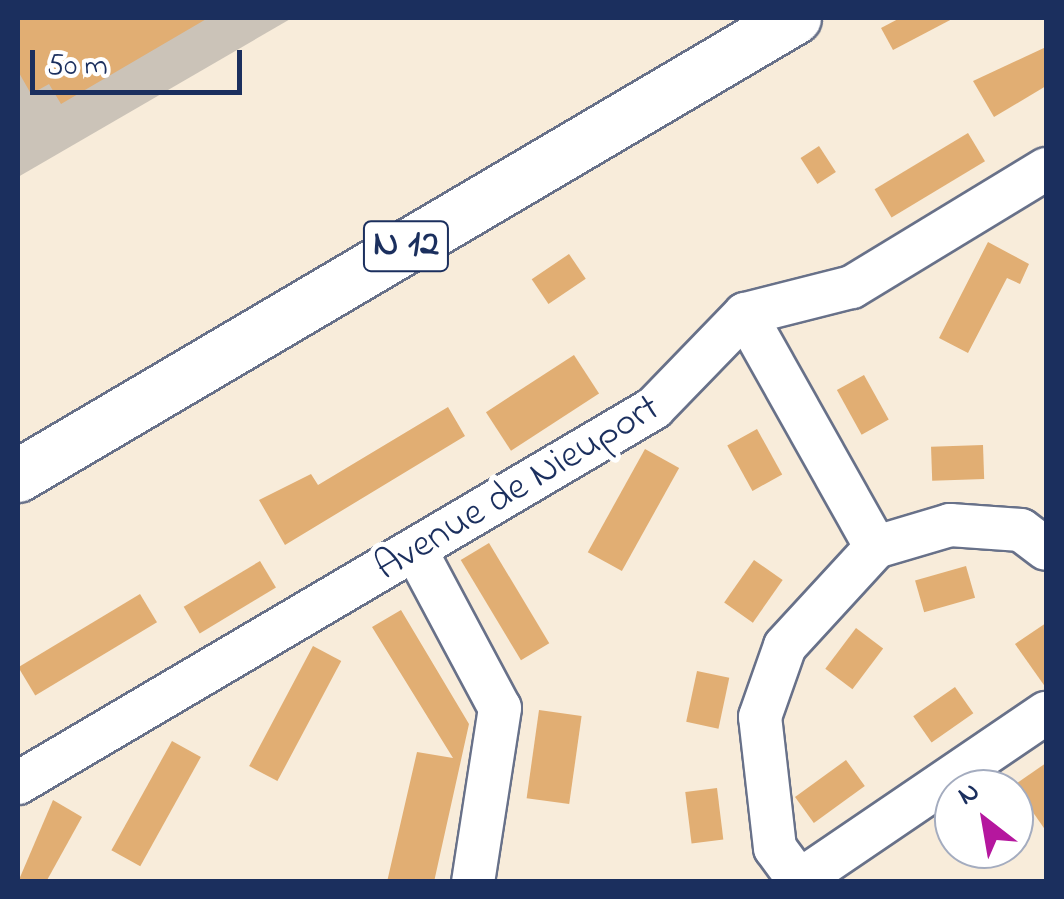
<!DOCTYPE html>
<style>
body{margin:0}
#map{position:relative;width:1064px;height:899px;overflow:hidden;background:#f8ecda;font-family:"Indie Flower",sans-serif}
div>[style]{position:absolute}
.industrial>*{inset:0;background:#cbc3b8}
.building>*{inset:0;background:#e1ae73;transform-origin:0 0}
.roads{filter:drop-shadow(2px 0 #687189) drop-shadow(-2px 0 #687189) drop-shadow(0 2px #687189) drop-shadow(0 -2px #687189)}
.minor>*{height:42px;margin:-21px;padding:0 21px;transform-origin:21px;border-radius:21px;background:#fff}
.major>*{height:52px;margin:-26px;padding:0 26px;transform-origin:26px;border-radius:26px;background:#fff}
span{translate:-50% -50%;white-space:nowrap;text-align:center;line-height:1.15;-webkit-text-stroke:10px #fff;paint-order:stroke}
.shield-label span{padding:2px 8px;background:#fff;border:2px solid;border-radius:8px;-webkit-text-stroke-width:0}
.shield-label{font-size:38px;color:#1b2f5e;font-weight:700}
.street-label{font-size:40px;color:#1b2f5e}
.frame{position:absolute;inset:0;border:20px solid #1b2f5e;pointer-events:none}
.north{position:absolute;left:934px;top:769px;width:100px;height:100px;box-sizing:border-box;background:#fff;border:2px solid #a4acbf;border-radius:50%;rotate:329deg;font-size:28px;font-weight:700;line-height:40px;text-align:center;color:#1b2f5e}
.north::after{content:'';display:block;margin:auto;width:35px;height:45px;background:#b5179e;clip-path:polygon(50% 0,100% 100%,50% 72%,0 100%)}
.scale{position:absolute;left:30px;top:50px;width:212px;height:45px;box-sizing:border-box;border:5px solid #1b2f5e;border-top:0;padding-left:12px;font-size:30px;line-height:35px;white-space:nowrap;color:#1b2f5e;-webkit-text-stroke:8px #fff;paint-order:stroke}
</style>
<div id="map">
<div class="industrial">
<div style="clip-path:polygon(18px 18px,292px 18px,18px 177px)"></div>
</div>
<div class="building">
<div style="clip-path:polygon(18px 18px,208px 18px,61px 104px,49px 84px,31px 94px,18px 71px)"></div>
<div style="clip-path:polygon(900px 18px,954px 18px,893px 50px,881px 28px)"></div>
<div style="clip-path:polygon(1046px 47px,1046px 86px,994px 117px,973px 81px)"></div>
<div style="left:968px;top:133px;width:33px;height:109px;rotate:59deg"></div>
<div style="left:819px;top:146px;width:31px;height:22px;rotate:57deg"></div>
<div style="clip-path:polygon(988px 242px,1029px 264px,1020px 284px,1007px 278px,968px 353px,939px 338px)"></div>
<div style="left:569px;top:254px;width:30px;height:45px;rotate:56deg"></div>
<div style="left:574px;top:355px;width:46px;height:105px;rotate:57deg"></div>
<div style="left:864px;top:375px;width:51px;height:31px;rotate:61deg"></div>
<div style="clip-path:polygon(448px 407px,465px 436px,285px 545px,259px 500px,311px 474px,318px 485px)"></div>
<div style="left:757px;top:429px;width:52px;height:34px;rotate:61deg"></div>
<div style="left:983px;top:445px;width:34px;height:52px;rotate:88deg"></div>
<div style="left:645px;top:449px;width:39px;height:118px;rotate:29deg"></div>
<div style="left:489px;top:543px;width:117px;height:33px;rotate:59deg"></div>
<div style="left:754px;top:560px;width:35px;height:52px;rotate:35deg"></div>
<div style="left:260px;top:561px;width:31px;height:89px;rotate:59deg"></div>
<div style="left:966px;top:566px;width:33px;height:53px;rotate:74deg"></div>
<div style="left:140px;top:594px;width:33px;height:142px;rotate:59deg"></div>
<div style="clip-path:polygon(401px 610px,469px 724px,434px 882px,387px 882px,417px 752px,453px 758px,372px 627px)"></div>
<div style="clip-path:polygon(1046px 623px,1046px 688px,1015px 644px)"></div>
<div style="left:856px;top:628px;width:34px;height:51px;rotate:37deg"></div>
<div style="left:313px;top:646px;width:32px;height:136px;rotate:28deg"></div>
<div style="left:697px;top:671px;width:33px;height:52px;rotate:12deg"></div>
<div style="left:955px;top:687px;width:32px;height:51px;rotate:55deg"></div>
<div style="left:539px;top:710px;width:43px;height:89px;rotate:8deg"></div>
<div style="left:172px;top:741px;width:33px;height:125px;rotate:29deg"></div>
<div style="left:846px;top:760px;width:32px;height:63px;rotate:54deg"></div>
<div style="clip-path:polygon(1046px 763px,1046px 831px,1014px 785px)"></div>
<div style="left:717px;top:788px;width:52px;height:32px;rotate:83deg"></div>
<div style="clip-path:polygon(53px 800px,82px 817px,46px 882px,18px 882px)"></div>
</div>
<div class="roads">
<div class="minor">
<div style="left:745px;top:314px;width:267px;rotate:60.7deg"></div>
<div style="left:876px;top:547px;width:77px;rotate:-16.6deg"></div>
<div style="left:950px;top:525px;width:71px;rotate:4deg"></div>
<div style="left:1021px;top:530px;width:31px;rotate:37deg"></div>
<div style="left:416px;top:551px;width:178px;rotate:61.9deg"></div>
<div style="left:500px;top:708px;width:176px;rotate:98.8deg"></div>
<div style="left:18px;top:783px;width:738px;rotate:-30.52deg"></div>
<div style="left:654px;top:408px;width:131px;rotate:-45.9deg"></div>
<div style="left:745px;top:314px;width:110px;rotate:-14.2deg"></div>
<div style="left:852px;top:287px;width:227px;rotate:-31.3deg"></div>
<div style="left:797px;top:882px;width:301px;rotate:-34.2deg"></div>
<div style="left:800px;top:882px;width:42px;rotate:-126.3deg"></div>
<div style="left:775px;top:848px;width:132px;rotate:-96.5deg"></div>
<div style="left:760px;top:717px;width:75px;rotate:-70.6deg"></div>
<div style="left:785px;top:646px;width:134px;rotate:-47.4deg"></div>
</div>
<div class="major">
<div style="left:18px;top:476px;width:902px;rotate:-30.52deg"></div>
</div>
</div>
<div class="shield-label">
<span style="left:406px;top:246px">N 12</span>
</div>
<div class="street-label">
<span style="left:518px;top:489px;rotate:-31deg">Avenue de Nieuport</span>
</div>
<div class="frame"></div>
<div class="north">N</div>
<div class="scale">50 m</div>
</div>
